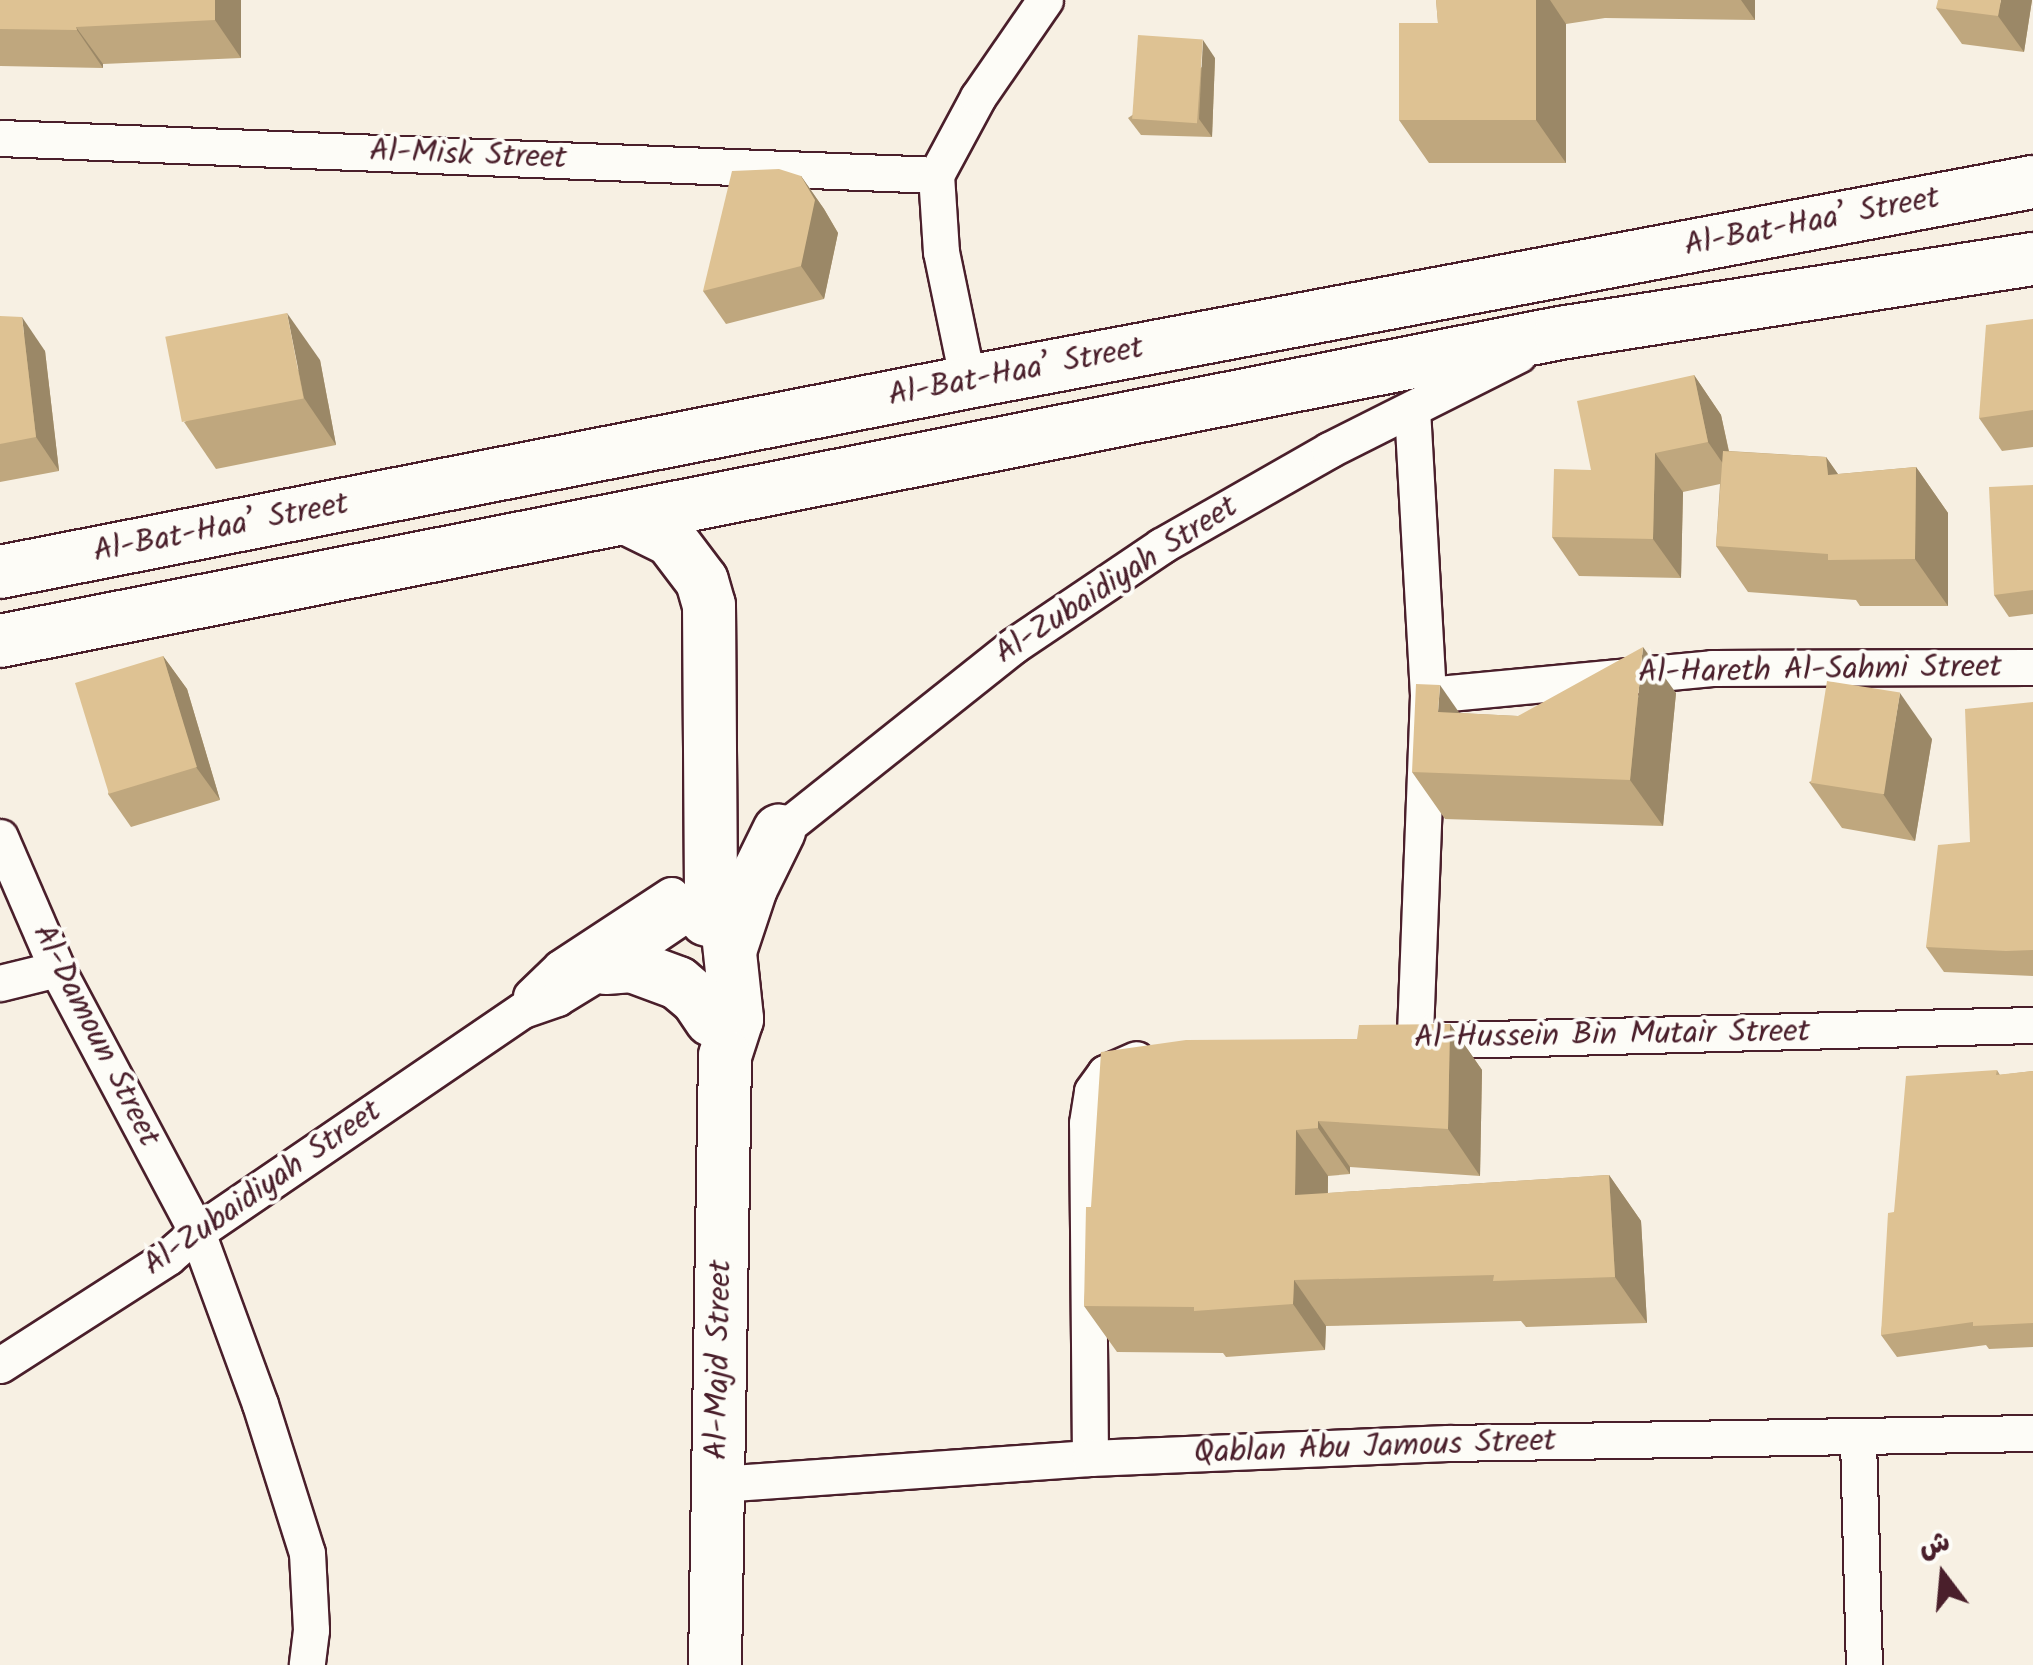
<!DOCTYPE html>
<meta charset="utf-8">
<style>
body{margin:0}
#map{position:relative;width:2033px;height:1665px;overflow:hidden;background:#f7f0e3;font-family:Kalam,"Playpen Sans Arabic",sans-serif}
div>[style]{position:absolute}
.roads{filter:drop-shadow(2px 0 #4a1f2b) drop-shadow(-2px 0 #4a1f2b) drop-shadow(0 2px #4a1f2b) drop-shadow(0 -2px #4a1f2b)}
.street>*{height:35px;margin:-17.5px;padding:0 17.5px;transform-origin:17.5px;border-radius:17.5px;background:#fdfcf7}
.secondary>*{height:52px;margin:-26px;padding:0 26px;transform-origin:26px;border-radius:26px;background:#fdfcf7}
.wall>*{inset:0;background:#bfa77e}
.shaded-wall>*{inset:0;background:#9b8867}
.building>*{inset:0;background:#dec293;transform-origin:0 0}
span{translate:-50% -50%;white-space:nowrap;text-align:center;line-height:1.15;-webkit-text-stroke:8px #fdfcf7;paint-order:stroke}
.street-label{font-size:32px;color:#4a1f2b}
.north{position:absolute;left:1893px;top:1525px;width:100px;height:100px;-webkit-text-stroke:8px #fdfcf7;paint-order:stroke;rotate:344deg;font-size:28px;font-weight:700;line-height:40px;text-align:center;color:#4a1f2b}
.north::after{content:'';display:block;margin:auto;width:35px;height:45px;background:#4a1f2b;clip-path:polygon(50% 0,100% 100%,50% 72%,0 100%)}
</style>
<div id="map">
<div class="roads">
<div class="street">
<div style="left:0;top:138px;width:937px;rotate:2.26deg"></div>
<div style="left:968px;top:382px;width:133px;rotate:-101.7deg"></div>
<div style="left:941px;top:252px;width:77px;rotate:-93.7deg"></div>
<div style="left:936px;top:175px;width:89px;rotate:-61.7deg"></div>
<div style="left:978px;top:97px;width:118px;rotate:-55.4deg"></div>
<div style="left:1412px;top:409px;width:286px;rotate:86.8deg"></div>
<div style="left:1428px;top:695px;width:346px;rotate:92.2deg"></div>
<div style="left:1428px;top:695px;width:285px;rotate:-5.4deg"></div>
<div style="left:1712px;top:668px;width:321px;rotate:-0.2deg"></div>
<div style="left:0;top:837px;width:144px;rotate:66.6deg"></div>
<div style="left:57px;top:969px;width:298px;rotate:62deg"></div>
<div style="left:197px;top:1232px;width:183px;rotate:69.9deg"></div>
<div style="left:260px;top:1404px;width:156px;rotate:72.5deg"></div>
<div style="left:307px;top:1553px;width:77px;rotate:87deg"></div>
<div style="left:311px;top:1630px;width:35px;rotate:97deg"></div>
<div style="left:763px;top:845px;width:320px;rotate:-38.5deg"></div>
<div style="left:1013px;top:646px;width:179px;rotate:-34deg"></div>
<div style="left:1161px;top:546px;width:193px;rotate:-29.7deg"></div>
<div style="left:1329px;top:450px;width:212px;rotate:-26.7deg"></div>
<div style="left:0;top:983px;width:59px;rotate:-13.8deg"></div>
<div style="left:531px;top:996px;width:40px;rotate:-44deg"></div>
<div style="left:560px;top:968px;width:133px;rotate:-33.3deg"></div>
<div style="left:1413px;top:1041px;width:620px;rotate:-1.48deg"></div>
<div style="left:0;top:1365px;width:200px;rotate:-32.7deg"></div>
<div style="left:168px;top:1257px;width:38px;rotate:-41deg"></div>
<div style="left:197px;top:1232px;width:394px;rotate:-34.3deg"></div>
<div style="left:523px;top:1010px;width:36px;rotate:-19deg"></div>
<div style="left:557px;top:998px;width:57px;rotate:-31.5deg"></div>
<div style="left:606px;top:968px;width:94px;rotate:-34.2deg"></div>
<div style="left:684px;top:915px;width:44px;rotate:-46.8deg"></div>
<div style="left:1858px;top:1439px;width:226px;rotate:88.5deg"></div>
<div style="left:1090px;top:1458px;width:335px;rotate:-90.5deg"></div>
<div style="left:1087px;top:1123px;width:32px;rotate:-81deg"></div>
<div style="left:1092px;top:1091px;width:22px;rotate:-54deg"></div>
<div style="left:1105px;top:1073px;width:34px;rotate:-24deg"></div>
<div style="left:718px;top:1484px;width:373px;rotate:-4deg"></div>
<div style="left:1090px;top:1458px;width:358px;rotate:-2.4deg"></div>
<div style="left:1448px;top:1443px;width:585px;rotate:-0.98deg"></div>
</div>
<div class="secondary">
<div style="left:626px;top:518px;width:50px;rotate:26.1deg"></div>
<div style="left:671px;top:540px;width:51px;rotate:52.9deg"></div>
<div style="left:702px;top:581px;width:25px;rotate:74deg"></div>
<div style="left:709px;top:605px;width:281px;rotate:89.6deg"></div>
<div style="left:711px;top:886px;width:34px;rotate:98deg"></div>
<div style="left:0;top:572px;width:986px;rotate:-11.1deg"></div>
<div style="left:968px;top:382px;width:1084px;rotate:-10.64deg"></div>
<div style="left:0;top:641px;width:1590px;rotate:-11.17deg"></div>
<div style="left:1560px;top:333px;width:479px;rotate:-8.9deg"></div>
<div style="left:711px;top:886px;width:24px;rotate:55deg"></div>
<div style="left:725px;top:906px;width:114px;rotate:83.9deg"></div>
<div style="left:737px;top:1019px;width:39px;rotate:108deg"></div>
<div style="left:725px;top:1056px;width:609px;rotate:90.94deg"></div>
<div style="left:731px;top:948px;width:63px;rotate:-71.6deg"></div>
<div style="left:751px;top:888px;width:64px;rotate:-63.8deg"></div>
<div style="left:606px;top:968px;width:26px;rotate:-4deg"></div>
<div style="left:632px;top:966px;width:49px;rotate:20.3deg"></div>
<div style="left:678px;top:983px;width:25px;rotate:40deg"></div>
<div style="left:697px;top:999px;width:25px;rotate:56deg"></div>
</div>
</div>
<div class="wall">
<div style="clip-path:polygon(0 0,241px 0,241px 58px,103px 64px,103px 68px,0 66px)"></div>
<div style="clip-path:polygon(1436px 0,1755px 0,1755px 20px,1605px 18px,1566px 24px,1566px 163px,1429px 163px,1399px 120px,1438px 23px)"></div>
<div style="clip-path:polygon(2032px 0,2024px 52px,1962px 44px,1936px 8px)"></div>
<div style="clip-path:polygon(1215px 58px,1212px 137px,1141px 135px,1128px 118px)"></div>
<div style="clip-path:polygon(801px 176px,824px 209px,838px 233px,824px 299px,726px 324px,703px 291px)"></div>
<div style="clip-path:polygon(0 316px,45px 351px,59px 471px,0 482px)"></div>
<div style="clip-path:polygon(2033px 319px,2033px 447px,2002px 451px,1979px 418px)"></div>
<div style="clip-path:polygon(320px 360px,336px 445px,216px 469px,184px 422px)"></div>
<div style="clip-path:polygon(1694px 375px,1721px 415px,1729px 451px,1826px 457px,1838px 474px,1916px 467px,1948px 513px,1948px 606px,1860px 606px,1856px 600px,1748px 592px,1716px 546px,1720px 484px,1683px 492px,1681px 578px,1579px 576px,1552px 537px,1591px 470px)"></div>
<div style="clip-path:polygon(2033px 485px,2033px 614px,2009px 617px,1994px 595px)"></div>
<div style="clip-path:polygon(163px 656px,187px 689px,220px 800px,131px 827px,108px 794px)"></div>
<div style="clip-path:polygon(1676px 693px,1663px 826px,1445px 819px,1412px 772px,1459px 713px,1518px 716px)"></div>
<div style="clip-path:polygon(2033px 702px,2033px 976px,1944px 972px,1926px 947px,1970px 842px)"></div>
<div style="clip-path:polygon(1932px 739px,1915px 841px,1842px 828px,1809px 782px)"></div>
<div style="clip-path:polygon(1450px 1024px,1482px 1070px,1480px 1176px,1350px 1167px,1350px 1174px,1328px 1176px,1328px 1193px,1609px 1175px,1641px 1221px,1647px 1323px,1526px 1327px,1521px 1321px,1326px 1326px,1325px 1350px,1226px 1357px,1223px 1353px,1117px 1352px,1084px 1306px,1091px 1207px,1357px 1039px)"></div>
<div style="clip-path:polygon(1997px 1070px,2000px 1075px,2033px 1071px,2033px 1347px,1989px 1349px,1986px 1345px,1897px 1357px,1881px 1335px,1894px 1212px)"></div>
</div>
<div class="shaded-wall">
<div style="clip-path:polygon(215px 0,241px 0,241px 58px,215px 20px)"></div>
<div style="clip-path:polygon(1536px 0,1550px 0,1566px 24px,1566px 163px,1536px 120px)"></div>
<div style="clip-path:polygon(1741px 0,1755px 0,1755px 20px)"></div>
<div style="clip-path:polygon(2001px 0,2032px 0,2024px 52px,1998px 16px)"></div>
<div style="clip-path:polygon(76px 27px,103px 64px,103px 68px,77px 30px)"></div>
<div style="clip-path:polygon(1203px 40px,1215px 58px,1212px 137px,1199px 119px)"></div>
<div style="clip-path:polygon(801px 176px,824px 209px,838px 233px,824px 299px,801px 266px)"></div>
<div style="clip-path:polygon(287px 313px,320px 360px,336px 445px,304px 398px)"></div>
<div style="clip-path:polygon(22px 317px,45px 351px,59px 471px,36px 437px)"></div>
<div style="clip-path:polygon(1694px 375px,1721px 415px,1735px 481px,1708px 442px)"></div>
<div style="clip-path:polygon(1655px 453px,1683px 492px,1681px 578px,1653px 539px)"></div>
<div style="clip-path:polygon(1826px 457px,1858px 503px,1828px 475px)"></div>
<div style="clip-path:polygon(1916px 467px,1948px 513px,1948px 606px,1915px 559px)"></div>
<div style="clip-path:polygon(1643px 647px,1676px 693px,1663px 826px,1630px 780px)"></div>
<div style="clip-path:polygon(163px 656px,187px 689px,220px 800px,196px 767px)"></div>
<div style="clip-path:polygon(1440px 685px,1472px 731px,1438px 712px)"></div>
<div style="clip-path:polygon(1900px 693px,1932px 739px,1915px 841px,1883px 794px)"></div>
<div style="clip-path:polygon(1450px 1024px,1482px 1070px,1480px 1176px,1448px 1129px)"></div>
<div style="clip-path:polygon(1318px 1121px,1350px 1167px,1350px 1174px,1318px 1128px)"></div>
<div style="clip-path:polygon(1296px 1130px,1328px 1176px,1327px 1241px,1295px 1195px)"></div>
<div style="clip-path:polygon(1609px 1175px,1641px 1221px,1647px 1323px,1615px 1277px)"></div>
<div style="clip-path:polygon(1294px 1280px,1326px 1326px,1325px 1350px,1293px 1304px)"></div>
</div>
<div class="building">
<div style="clip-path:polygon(0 0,215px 0,215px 20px,76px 27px,77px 30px,0 29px)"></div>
<div style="clip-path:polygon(1436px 0,1536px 0,1536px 120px,1399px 120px,1399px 23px,1438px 23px)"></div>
<div style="clip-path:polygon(1938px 0,2001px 0,1998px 16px,1936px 8px)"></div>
<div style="left:1138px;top:35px;width:65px;height:84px;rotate:4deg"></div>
<div style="clip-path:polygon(779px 169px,801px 176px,815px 200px,801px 266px,703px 291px,732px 171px)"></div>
<div style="left:287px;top:313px;width:87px;height:124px;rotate:79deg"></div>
<div style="clip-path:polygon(0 316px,22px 317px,36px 437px,0 444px)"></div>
<div style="clip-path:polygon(2033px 319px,2033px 410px,1979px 418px,1986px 325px)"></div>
<div style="clip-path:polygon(1694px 375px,1708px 442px,1655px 453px,1653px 539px,1552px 537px,1554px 469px,1591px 470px,1577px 401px)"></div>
<div style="clip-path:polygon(1723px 451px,1826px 457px,1828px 475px,1916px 467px,1915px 559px,1828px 560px,1828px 554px,1716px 546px)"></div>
<div style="clip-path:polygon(2033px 485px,2033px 590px,1994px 595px,1989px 487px)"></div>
<div style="clip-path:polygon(1643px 647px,1630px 780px,1412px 772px,1416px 684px,1440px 685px,1438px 712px,1518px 716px)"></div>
<div style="left:163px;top:656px;width:116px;height:92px;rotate:73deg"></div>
<div style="left:1827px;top:681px;width:74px;height:103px;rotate:9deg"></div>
<div style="clip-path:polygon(2033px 702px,2033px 950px,2006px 951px,1926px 947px,1938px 845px,1970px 842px,1965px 709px)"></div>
<div style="clip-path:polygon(1450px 1024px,1448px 1129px,1318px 1121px,1318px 1128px,1296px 1130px,1295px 1195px,1609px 1175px,1615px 1277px,1493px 1281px,1494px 1275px,1294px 1280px,1293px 1304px,1194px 1311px,1194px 1307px,1084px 1306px,1086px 1207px,1091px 1207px,1101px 1052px,1186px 1040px,1357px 1039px,1359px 1025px)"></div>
<div style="clip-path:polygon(1997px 1070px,1996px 1075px,2033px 1071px,2033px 1323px,1973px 1326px,1973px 1322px,1881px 1335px,1888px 1213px,1894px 1212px,1906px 1076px)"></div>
</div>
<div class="street-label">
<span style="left:468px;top:156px;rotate:2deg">Al-Misk Street</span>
<span style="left:1812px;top:223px;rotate:-11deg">Al-Bat-Haa’ Street</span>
<span style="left:1016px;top:373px;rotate:-11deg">Al-Bat-Haa’ Street</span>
<span style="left:221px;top:529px;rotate:-11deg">Al-Bat-Haa’ Street</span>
<span style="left:1117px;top:581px;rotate:-33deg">Al-Zubaidiyah Street</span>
<span style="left:1820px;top:671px;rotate:-1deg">Al-Hareth Al-Sahmi Street</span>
<span style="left:95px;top:1036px;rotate:63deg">Al-Damoun Street</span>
<span style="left:1612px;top:1036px;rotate:-1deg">Al-Hussein Bin Mutair Street</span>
<span style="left:263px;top:1189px;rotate:-35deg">Al-Zubaidiyah Street</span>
<span style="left:720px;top:1360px;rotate:-89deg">Al-Majd Street</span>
<span style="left:1375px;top:1448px;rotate:-2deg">Qablan Abu Jamous Street</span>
</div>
<div class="north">ش</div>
</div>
